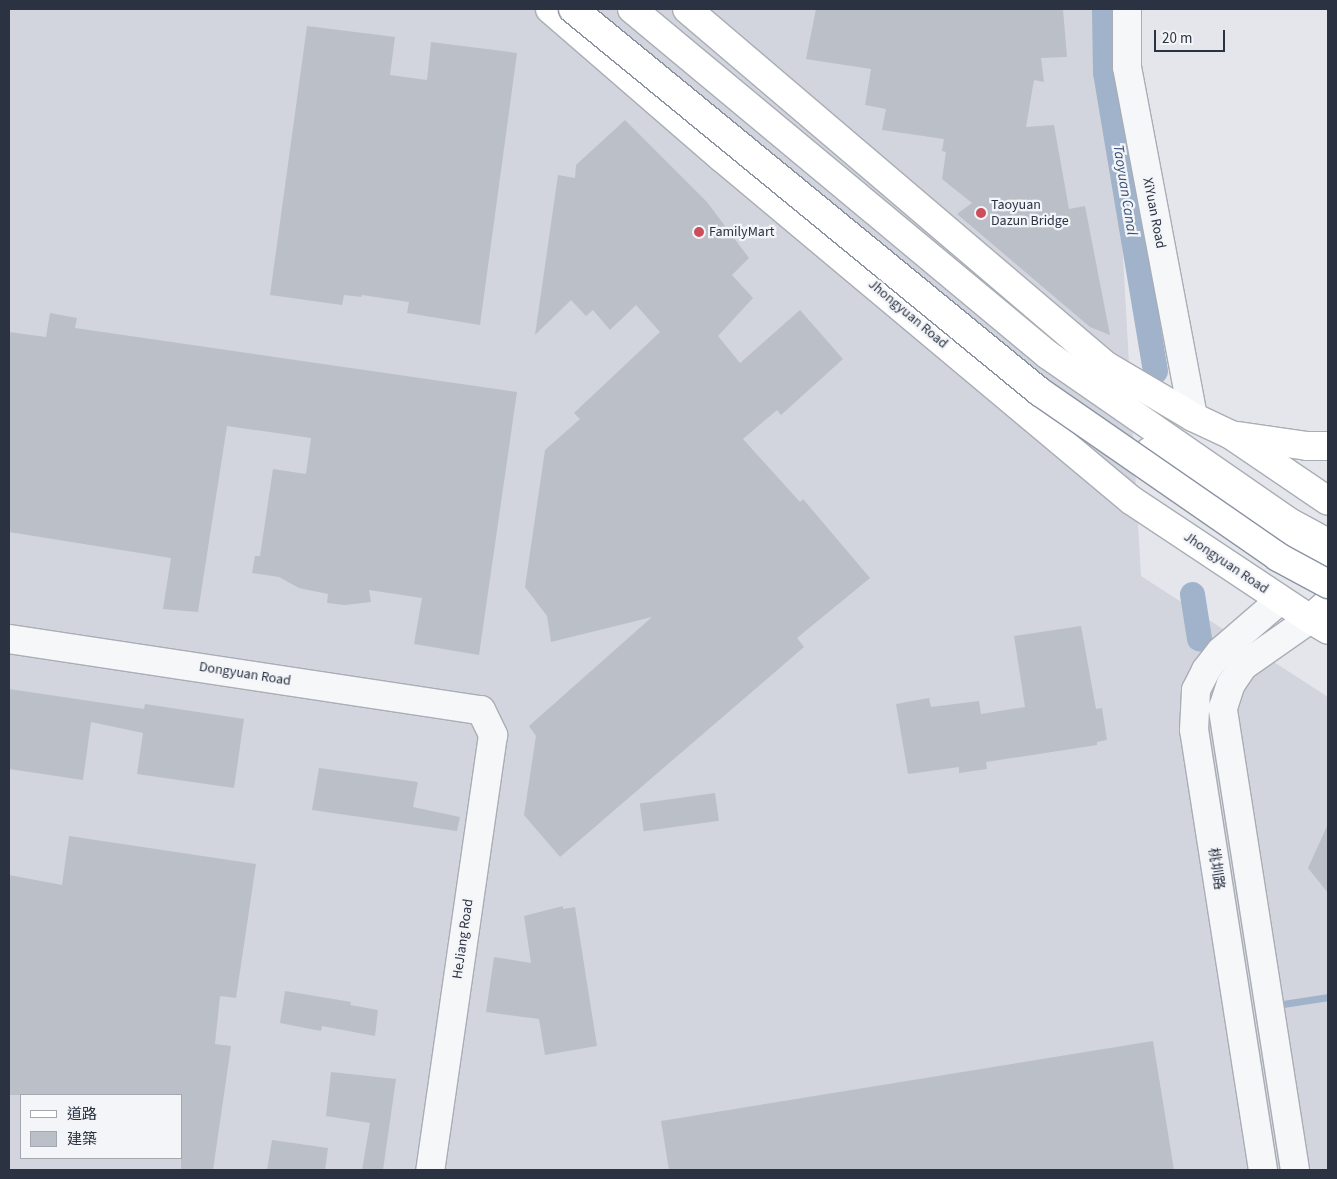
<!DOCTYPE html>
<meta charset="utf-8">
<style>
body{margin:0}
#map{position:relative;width:1337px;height:1179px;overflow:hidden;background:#e4e6eb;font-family:"Source Sans 3","Noto Sans TC",sans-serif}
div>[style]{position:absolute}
.built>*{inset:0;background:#d2d5dd}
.stream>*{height:7px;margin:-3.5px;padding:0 3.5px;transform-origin:3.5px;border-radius:3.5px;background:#a0b3ca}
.canal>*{height:25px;margin:-12.5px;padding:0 12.5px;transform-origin:12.5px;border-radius:12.5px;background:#a0b3ca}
.building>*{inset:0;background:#bbbfc8;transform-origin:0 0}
.roads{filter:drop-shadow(1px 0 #a9adb5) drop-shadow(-1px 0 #a9adb5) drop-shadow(0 1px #a9adb5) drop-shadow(0 -1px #a9adb5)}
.minor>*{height:28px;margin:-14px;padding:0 14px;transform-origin:14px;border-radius:14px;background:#f6f7f9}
.tertiary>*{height:28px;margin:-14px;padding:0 14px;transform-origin:14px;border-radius:14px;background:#f6f7f9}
.secondary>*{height:28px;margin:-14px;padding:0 14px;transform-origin:14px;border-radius:14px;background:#fff}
.motorway>*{height:28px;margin:-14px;padding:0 14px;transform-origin:14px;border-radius:14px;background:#fff}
.bridges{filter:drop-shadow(1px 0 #8b93a2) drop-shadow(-1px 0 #8b93a2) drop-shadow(0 1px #8b93a2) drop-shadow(0 -1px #8b93a2)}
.motorway-bridge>*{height:28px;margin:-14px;padding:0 14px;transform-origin:14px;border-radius:14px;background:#fff}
.dots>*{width:14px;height:14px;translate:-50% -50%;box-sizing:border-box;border:2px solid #f3f5f8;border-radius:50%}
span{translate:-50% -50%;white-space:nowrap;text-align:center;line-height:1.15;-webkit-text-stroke:4.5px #f3f5f8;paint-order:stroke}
.poi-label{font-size:14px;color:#2b3343}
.left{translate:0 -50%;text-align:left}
.street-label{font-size:14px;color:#2b3343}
.water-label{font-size:15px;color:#365177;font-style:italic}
.frame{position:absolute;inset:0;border:10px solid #2b3343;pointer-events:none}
.legend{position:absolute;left:20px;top:1094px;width:162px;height:65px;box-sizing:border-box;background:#f3f5f8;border:1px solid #a3a7b0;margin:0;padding:6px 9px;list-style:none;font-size:15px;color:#2b3343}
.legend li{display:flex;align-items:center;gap:10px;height:25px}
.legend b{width:25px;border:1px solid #a3a7b0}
.scale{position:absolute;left:1154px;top:30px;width:71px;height:22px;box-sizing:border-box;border:2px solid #2b3343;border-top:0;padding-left:6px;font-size:15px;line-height:18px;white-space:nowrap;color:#2b3343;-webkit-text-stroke:4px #f3f5f8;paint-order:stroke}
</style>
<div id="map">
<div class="built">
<div style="clip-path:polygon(evenodd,9px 9px,1109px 9px,1141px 576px,1328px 697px,1328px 1170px,9px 1170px,9px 9px,21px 1095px,181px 1095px,181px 1158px,21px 1158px,21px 1095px)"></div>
</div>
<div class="stream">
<div style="left:1283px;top:1004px;width:46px;rotate:-8.8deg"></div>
</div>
<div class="canal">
<div style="left:1104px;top:9px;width:63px;rotate:89.1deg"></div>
<div style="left:1105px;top:72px;width:303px;rotate:80.5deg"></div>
<div style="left:1192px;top:594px;width:45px;rotate:81deg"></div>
</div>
<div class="building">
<div style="clip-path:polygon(816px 9px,1063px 9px,1067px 57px,1041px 58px,1044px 82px,1034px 80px,1026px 127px,1054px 125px,1069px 209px,1085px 206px,1110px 335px,1090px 327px,957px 214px,972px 203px,942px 179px,946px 152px,942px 151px,944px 139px,882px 130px,886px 109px,865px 105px,871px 69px,806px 59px)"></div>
<div style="clip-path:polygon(307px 26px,395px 37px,390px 75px,427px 80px,431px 42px,517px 53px,480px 325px,407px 313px,409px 302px,362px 295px,361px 297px,344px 295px,342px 305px,270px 295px)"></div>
<div style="clip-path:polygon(625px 120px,707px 202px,749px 258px,732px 275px,753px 298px,718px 336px,740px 363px,800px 310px,843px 359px,781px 415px,777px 410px,743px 439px,800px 502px,803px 499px,870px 578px,797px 638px,804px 647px,560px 857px,524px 815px,536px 736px,529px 726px,652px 617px,551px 642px,547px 616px,525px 587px,545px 450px,580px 419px,574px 413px,660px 332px,636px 305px,610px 330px,593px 310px,586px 316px,571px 300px,535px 335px,558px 175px,575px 178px,576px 165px)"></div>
<div style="clip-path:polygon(50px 313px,77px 318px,75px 328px,517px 392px,479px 655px,414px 644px,422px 598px,369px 590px,371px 602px,345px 605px,327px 603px,328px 594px,299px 588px,279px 577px,252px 573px,255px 556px,260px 556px,273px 469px,306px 474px,311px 438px,227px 426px,198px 612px,163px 609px,171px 558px,9px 532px,9px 332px,46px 337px)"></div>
<div style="clip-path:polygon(1081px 626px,1096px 709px,1102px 708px,1107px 740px,1097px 742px,1097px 745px,986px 762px,987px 769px,959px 773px,959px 767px,908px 774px,896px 704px,929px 698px,931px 707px,979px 701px,981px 714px,1025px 707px,1014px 636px)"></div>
<div style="clip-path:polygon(9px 689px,144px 709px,145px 704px,244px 719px,234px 788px,137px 774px,143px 733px,91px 722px,83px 780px,9px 769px)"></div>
<div style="clip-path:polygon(319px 768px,418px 782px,413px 807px,460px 817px,457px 831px,312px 810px)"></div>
<div style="left:715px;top:793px;width:28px;height:76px;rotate:82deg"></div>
<div style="clip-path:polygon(1328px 824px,1328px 893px,1308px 868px)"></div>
<div style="clip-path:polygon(69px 836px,256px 864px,236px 998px,220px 996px,215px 1044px,231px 1046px,213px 1170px,181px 1170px,181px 1095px,9px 1095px,9px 875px,62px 885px)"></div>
<div style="clip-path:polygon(563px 906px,563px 909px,575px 907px,597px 1046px,545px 1055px,539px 1019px,486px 1012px,494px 957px,531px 963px,524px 916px)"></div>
<div style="clip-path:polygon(285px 991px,351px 1002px,350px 1005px,378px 1010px,375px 1036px,322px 1026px,321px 1031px,280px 1023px)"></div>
<div style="clip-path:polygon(1153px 1041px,1174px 1170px,669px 1170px,661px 1121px)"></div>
<div style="clip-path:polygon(331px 1072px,396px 1079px,383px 1170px,362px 1170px,370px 1123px,326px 1116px)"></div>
<div style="clip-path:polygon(272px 1140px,328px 1148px,325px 1170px,267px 1170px)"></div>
</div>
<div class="roads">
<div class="minor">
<div style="left:1127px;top:9px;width:58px;rotate:90deg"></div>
<div style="left:1127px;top:67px;width:356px;rotate:79.3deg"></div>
<div style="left:9px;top:639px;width:477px;rotate:8.6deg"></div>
<div style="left:481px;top:710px;width:28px;rotate:64deg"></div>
<div style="left:493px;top:735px;width:440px;rotate:98.2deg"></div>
</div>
<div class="tertiary">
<div style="left:1263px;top:1170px;width:445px;rotate:-98.9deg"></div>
<div style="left:1194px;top:730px;width:40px;rotate:-87.1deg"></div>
<div style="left:1196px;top:690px;width:22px;rotate:-63deg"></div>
<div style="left:1206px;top:670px;width:24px;rotate:-52deg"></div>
<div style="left:1221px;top:651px;width:78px;rotate:-40.8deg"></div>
<div style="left:1295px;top:1170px;width:468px;rotate:-98.9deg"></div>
<div style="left:1223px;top:708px;width:25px;rotate:-72deg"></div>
<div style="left:1231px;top:684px;width:22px;rotate:-56deg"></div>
<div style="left:1243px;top:666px;width:82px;rotate:-35deg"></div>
</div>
<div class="secondary">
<div style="left:550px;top:9px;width:226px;rotate:40.9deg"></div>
<div style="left:721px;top:157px;width:535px;rotate:39.92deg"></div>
<div style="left:1131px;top:500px;width:215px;rotate:33.6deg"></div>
<div style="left:1310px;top:619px;width:24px;rotate:-42deg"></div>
<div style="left:687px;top:9px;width:549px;rotate:40.42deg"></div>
<div style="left:1105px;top:365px;width:102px;rotate:30.6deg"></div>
<div style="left:1193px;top:417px;width:42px;rotate:25.3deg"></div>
<div style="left:1231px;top:435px;width:117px;rotate:34.2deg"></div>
<div style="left:1238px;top:436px;width:70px;rotate:8.2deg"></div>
<div style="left:1307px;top:446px;width:21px"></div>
<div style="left:1149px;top:452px;width:213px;rotate:32.9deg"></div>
</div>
<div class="motorway">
<div style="left:632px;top:9px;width:541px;rotate:39.75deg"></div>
<div style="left:1048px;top:355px;width:295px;rotate:34.7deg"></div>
<div style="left:1291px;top:523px;width:42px;rotate:28.4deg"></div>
<div style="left:1310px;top:619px;width:21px;rotate:31deg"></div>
</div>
</div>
<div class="bridges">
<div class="motorway-bridge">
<div style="left:573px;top:9px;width:604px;rotate:39.36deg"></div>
<div style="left:1040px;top:392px;width:290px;rotate:34.7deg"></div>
<div style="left:1278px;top:557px;width:57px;rotate:28.4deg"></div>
</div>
</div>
<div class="dots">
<div style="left:981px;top:213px;background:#cc4d5c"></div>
<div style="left:699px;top:232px;background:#cc4d5c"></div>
</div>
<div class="poi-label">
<span class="left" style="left:991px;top:213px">Taoyuan<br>Dazun Bridge</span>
<span class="left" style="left:709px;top:232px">FamilyMart</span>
</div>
<div class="street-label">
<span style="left:1154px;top:213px;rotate:79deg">XiYuan Road</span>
<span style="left:908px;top:314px;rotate:40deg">Jhongyuan Road</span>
<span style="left:1226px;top:563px;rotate:34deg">Jhongyuan Road</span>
<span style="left:245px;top:674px;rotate:9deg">Dongyuan Road</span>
<span style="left:1216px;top:869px;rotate:81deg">桃圳路</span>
<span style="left:463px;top:939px;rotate:-82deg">HeJiang Road</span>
</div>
<div class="water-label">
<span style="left:1125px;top:190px;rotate:81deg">Taoyuan Canal</span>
</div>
<div class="frame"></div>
<ul class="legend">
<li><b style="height:6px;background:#fff"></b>道路</li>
<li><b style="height:14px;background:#bbbfc8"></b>建築</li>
</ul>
<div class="scale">20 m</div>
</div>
